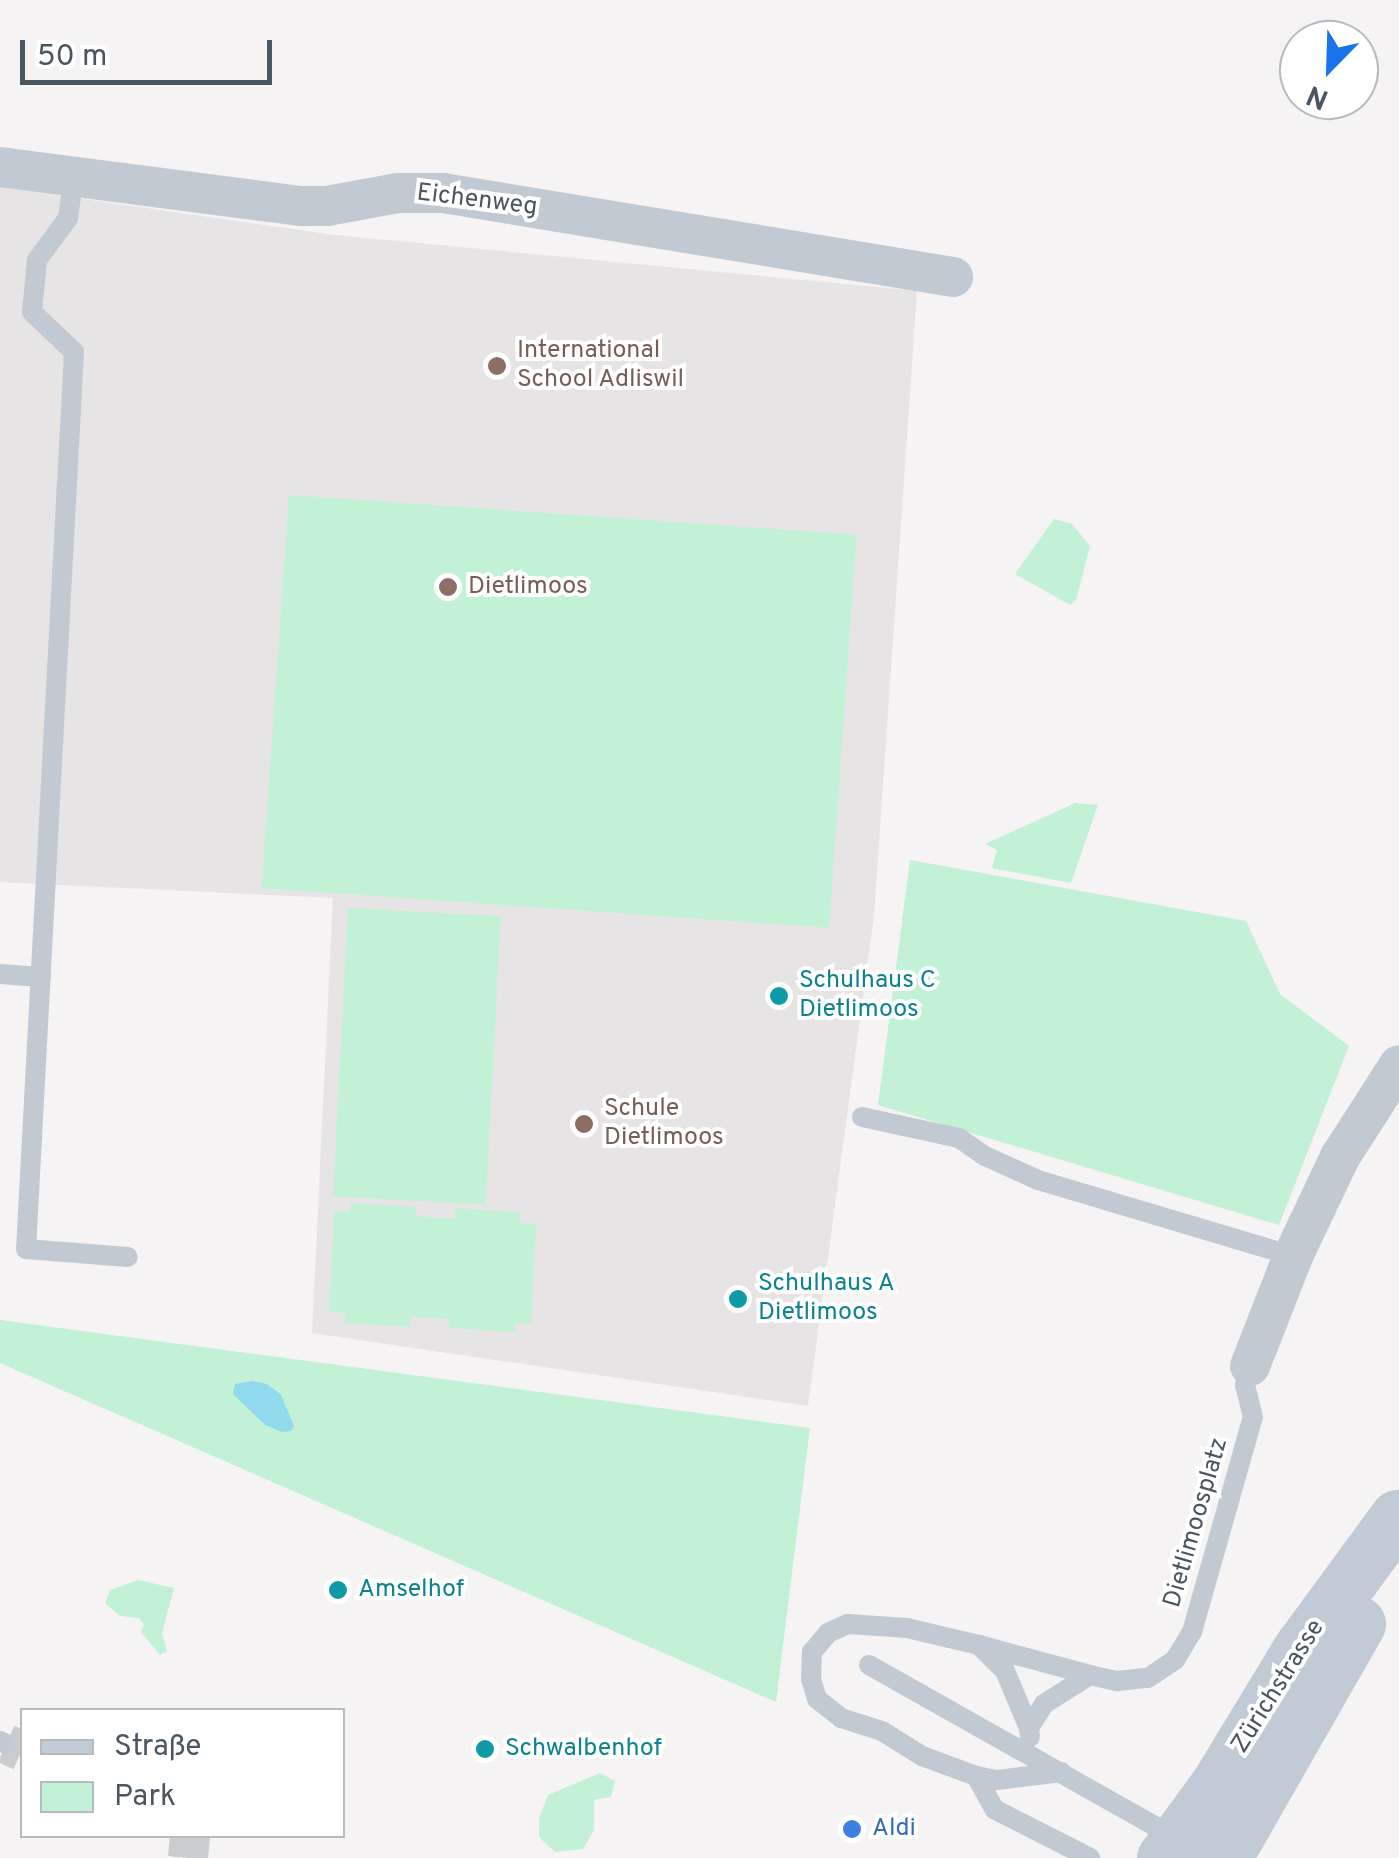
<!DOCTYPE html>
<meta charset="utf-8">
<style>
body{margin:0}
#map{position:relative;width:1399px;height:1858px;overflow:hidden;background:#f5f3f3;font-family:Overpass,sans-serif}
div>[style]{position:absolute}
.education>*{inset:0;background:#e6e4e5}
.green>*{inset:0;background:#c3f1d5;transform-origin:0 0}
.water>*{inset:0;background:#90daee}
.street-tunnel>*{height:40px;margin-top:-20px;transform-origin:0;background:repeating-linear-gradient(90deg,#caccce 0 40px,transparent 0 60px)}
.lane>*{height:20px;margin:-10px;padding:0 10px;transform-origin:10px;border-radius:10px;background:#c1cad2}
.street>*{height:40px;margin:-20px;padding:0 20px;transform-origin:20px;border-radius:20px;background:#c1cad2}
.secondary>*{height:55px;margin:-27.5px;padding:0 27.5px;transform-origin:27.5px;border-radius:27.5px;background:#c1cbd6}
.dots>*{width:28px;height:28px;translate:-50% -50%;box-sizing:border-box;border:5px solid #fff;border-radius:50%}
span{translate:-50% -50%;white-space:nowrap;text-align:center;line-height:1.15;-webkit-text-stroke:8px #fff;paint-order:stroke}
.street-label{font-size:25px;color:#4a5661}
.education-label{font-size:25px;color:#785e54}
.left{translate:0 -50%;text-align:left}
.culture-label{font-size:25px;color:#0d838f}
.shop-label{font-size:25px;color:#366cbe}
.legend{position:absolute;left:20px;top:1708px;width:325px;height:130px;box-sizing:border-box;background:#fff;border:2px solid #b7bbc0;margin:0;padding:12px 18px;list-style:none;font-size:30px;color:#4a5661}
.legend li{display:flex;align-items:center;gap:20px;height:50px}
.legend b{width:50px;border:2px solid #b7bbc0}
.north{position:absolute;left:1279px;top:20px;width:100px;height:100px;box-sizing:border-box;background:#fff;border:2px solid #b7bbc0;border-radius:50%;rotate:203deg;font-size:28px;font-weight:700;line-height:40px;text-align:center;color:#4a5661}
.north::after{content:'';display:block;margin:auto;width:35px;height:45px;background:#1a73e8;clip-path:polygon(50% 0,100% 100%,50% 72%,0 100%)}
.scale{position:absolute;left:20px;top:40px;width:252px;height:45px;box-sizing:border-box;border:5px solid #4a5661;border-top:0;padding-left:12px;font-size:30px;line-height:35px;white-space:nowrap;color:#4a5661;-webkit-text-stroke:8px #fff;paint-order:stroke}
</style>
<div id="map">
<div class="education">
<div style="clip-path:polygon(0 187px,335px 235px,917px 291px,874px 915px,808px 1406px,312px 1333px,333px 898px,0 882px)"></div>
</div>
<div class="green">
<div style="left:289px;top:495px;width:569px;height:394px;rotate:4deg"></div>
<div style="clip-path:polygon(1054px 519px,1072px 524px,1090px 546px,1076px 600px,1070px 605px,1015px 574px)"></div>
<div style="clip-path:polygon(1075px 803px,1098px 805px,1071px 883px,992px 868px,997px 850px,985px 844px)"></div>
<div style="clip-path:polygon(910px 860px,1246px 921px,1280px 994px,1349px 1046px,1279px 1225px,878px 1105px)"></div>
<div style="left:348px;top:908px;width:153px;height:289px;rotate:3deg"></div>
<div style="clip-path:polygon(351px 1203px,416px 1207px,416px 1216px,454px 1219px,455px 1208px,520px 1212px,520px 1223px,536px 1224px,531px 1324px,515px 1323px,515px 1332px,449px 1328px,449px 1319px,411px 1317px,410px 1327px,345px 1323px,345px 1313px,329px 1312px,334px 1211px,350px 1212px)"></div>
<div style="clip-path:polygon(0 1320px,810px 1428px,776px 1702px,0 1363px)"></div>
<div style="clip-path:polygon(138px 1580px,174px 1588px,162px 1633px,167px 1651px,160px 1655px,141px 1632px,144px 1625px,139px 1618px,120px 1616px,105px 1603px,110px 1590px)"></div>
<div style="clip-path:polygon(600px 1773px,615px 1781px,611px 1797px,594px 1800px,594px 1830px,583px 1849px,555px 1852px,539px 1837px,539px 1818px,548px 1795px)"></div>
</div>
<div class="water">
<div style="clip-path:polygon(253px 1381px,267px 1384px,281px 1395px,294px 1426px,291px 1431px,282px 1432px,265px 1425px,233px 1394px,235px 1384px)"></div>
</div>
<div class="street-tunnel">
<div style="left:6px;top:1744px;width:17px;rotate:24deg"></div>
<div style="left:188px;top:1858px;width:22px;rotate:-85deg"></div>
</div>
<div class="lane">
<div style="left:74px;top:175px;width:43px;rotate:97.9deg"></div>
<div style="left:68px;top:218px;width:52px;rotate:126.4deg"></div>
<div style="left:37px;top:260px;width:52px;rotate:95.5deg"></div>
<div style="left:32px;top:312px;width:58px;rotate:43.6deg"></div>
<div style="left:74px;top:352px;width:898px;rotate:93.06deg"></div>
<div style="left:26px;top:1249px;width:102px;rotate:4.5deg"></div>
<div style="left:0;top:974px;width:41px;rotate:4.2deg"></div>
<div style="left:862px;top:1117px;width:99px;rotate:12.2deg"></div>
<div style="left:959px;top:1138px;width:32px;rotate:35deg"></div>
<div style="left:985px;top:1156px;width:58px;rotate:24.4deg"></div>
<div style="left:1038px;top:1180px;width:266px;rotate:16.6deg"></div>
<div style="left:979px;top:1645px;width:115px;rotate:15.1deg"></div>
<div style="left:1090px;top:1675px;width:54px;rotate:147.8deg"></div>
<div style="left:1044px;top:1704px;width:28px;rotate:122deg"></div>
<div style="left:1029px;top:1728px;width:9px;rotate:84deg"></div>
<div style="left:869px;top:1665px;width:352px;rotate:29.4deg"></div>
<div style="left:1090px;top:1675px;width:28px;rotate:13deg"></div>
<div style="left:1117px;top:1681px;width:31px;rotate:-6deg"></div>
<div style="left:1148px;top:1678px;width:32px;rotate:-34deg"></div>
<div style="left:1175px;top:1660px;width:33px;rotate:-59deg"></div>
<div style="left:1192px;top:1632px;width:223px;rotate:-74.2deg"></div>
<div style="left:1253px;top:1417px;width:33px;rotate:-104deg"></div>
<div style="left:1245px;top:1385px;width:20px;rotate:-75deg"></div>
<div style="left:1029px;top:1728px;width:62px;rotate:-112.8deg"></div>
<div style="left:1005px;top:1671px;width:37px;rotate:-135deg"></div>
<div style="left:979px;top:1645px;width:74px;rotate:-166.7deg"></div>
<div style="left:907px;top:1628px;width:59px;rotate:-176.1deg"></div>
<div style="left:848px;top:1624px;width:22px;rotate:156deg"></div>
<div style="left:828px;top:1633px;width:25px;rotate:130deg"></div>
<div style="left:812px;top:1652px;width:27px;rotate:92deg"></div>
<div style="left:811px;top:1679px;width:21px;rotate:73deg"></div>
<div style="left:817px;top:1699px;width:31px;rotate:38deg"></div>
<div style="left:841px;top:1718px;width:43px;rotate:17.6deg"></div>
<div style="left:882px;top:1731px;width:47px;rotate:32deg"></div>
<div style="left:922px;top:1756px;width:58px;rotate:20.3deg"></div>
<div style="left:976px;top:1776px;width:21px;rotate:11deg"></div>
<div style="left:997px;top:1780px;width:65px;rotate:-7deg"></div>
<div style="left:0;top:1741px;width:7px;rotate:27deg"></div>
<div style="left:976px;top:1776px;width:38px;rotate:61deg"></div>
<div style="left:994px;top:1809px;width:108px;rotate:27deg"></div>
</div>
<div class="street">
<div style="left:0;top:167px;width:303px;rotate:7.4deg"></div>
<div style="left:300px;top:206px;width:27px"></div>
<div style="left:327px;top:206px;width:72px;rotate:-10.4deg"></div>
<div style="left:398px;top:193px;width:45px"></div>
<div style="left:443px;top:193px;width:517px;rotate:9.35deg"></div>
<div style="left:1250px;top:1366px;width:118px;rotate:-68.6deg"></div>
<div style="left:1293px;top:1256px;width:110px;rotate:-64.6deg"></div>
<div style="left:1340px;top:1157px;width:109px;rotate:-57.3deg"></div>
</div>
<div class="secondary">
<div style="left:1164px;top:1858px;width:92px;rotate:-53.9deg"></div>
<div style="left:1218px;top:1784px;width:158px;rotate:-58.7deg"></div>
<div style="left:1300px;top:1649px;width:164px;rotate:-53.7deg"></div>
<div style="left:1224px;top:1858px;width:270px;rotate:-60.2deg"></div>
</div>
<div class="dots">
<div style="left:497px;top:366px;background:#8d6e63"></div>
<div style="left:448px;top:587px;background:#8d6e63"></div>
<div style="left:779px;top:996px;background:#0f9aa8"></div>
<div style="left:584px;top:1124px;background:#8d6e63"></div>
<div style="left:738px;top:1299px;background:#0f9aa8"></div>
<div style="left:338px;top:1590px;background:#0f9aa8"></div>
<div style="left:485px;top:1749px;background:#0f9aa8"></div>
<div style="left:852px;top:1829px;background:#3f7fe0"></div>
</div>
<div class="street-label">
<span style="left:477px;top:201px;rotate:7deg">Eichenweg</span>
<span style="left:1197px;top:1523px;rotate:-74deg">Dietlimoosplatz</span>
<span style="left:1279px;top:1687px;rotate:-58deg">Zürichstrasse</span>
</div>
<div class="education-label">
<span class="left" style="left:517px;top:366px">International<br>School Adliswil</span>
<span class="left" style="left:468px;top:587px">Dietlimoos</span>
<span class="left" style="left:604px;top:1124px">Schule<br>Dietlimoos</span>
</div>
<div class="culture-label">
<span class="left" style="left:799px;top:996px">Schulhaus C<br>Dietlimoos</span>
<span class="left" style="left:758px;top:1299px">Schulhaus A<br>Dietlimoos</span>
<span class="left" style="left:358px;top:1590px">Amselhof</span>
<span class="left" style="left:505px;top:1749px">Schwalbenhof</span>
</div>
<div class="shop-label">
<span class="left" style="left:872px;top:1829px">Aldi</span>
</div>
<ul class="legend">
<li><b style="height:12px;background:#c1cbd6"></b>Straße</li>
<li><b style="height:28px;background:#c3f1d5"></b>Park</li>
</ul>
<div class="north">N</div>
<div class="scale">50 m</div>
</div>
